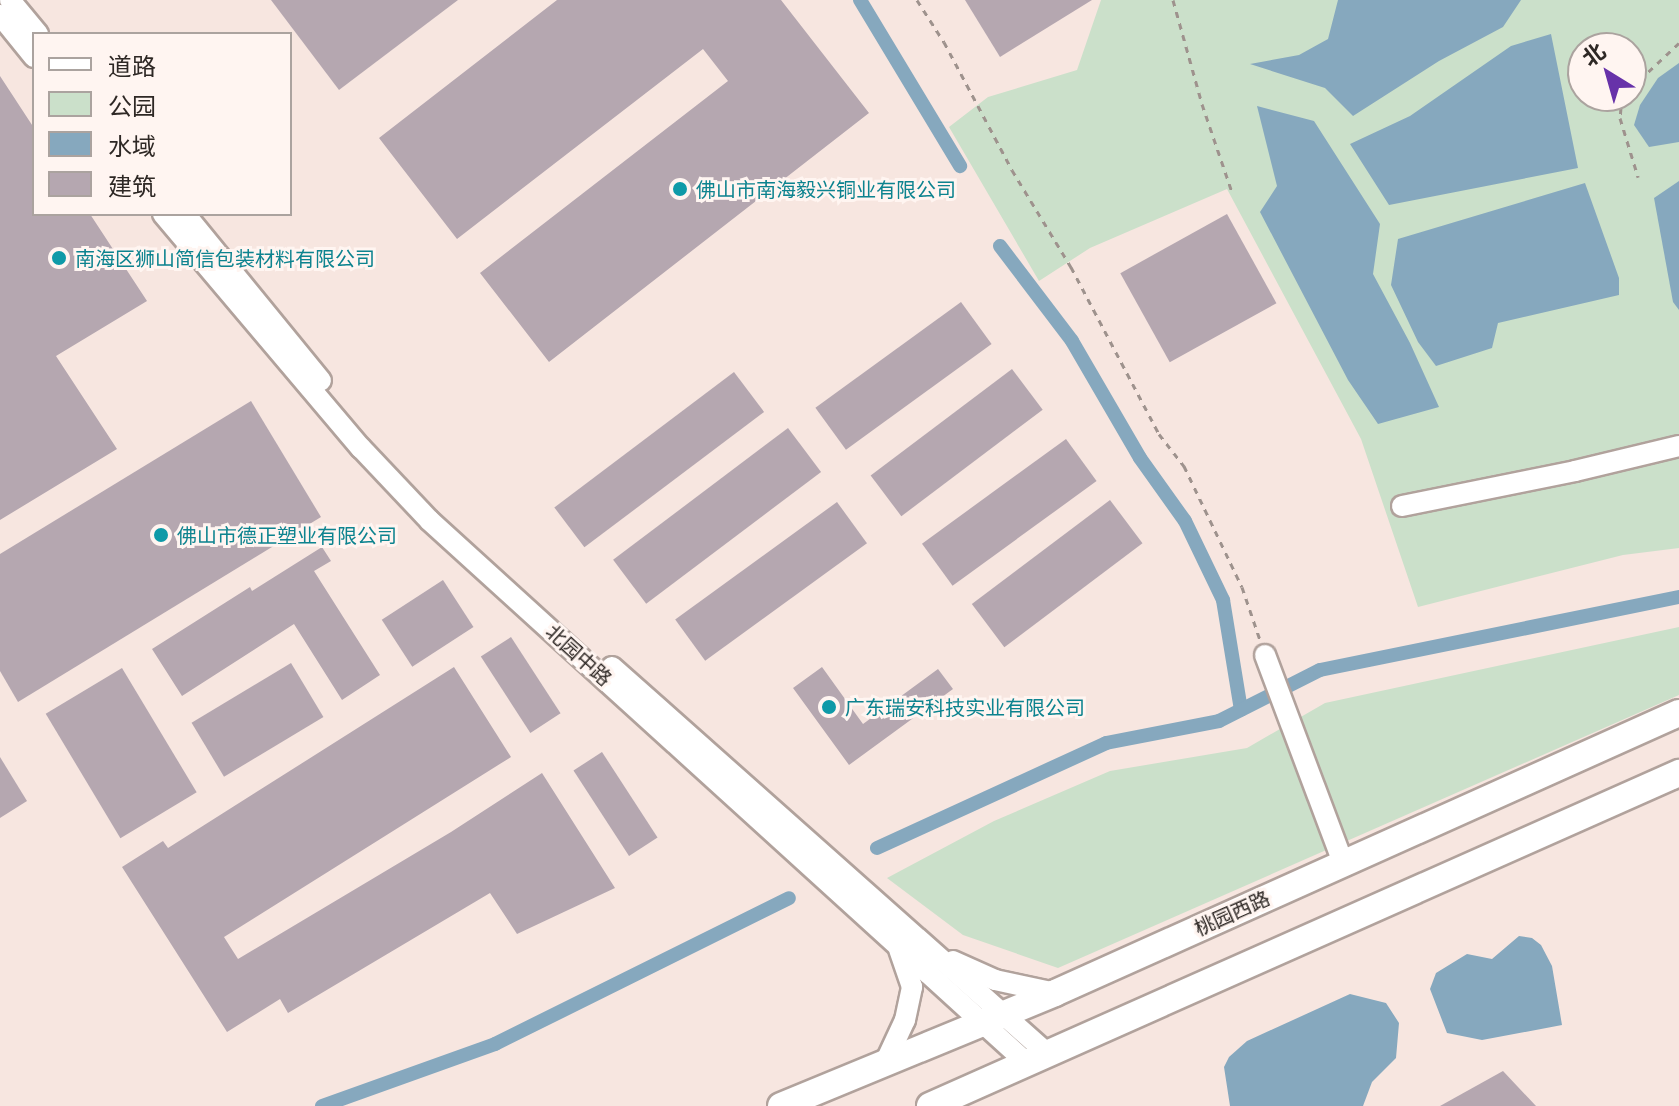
<!DOCTYPE html>
<meta charset="utf-8">
<style>
body{margin:0}
#map{position:relative;width:1679px;height:1106px;overflow:hidden;background:#f7e6e0;font-family:"Golos Text","Noto Sans SC",sans-serif}
div>[style]{position:absolute}
.green>*{inset:0;background:#cbe0ca}
.water>*{inset:0;background:#86a8be}
.canal>*{height:14px;margin:-7px;padding:0 7px;transform-origin:7px;border-radius:7px;background:#86a8be}
.building>*{inset:0;background:#b5a7b0;transform-origin:0 0}
.path>*{height:3px;margin-top:-1.5px;transform-origin:0;background:repeating-linear-gradient(90deg,#9e928d 0 6px,transparent 0 12px)}
.roads{filter:drop-shadow(2px 0 #b1a29c) drop-shadow(-2px 0 #b1a29c) drop-shadow(0 2px #b1a29c) drop-shadow(0 -2px #b1a29c)}
.minor>*{height:20px;margin:-10px;padding:0 10px;transform-origin:10px;border-radius:10px;background:#fff}
.major>*{height:26px;margin:-13px;padding:0 13px;transform-origin:13px;border-radius:13px;background:#fff}
.dots>*{width:22px;height:22px;translate:-50% -50%;box-sizing:border-box;border:4px solid #fff5f1;border-radius:50%}
span{translate:-50% -50%;white-space:nowrap;text-align:center;line-height:1.15;-webkit-text-stroke:6px #fff5f1;paint-order:stroke}
.culture-label{font-size:20px;color:#0d838f}
.left{translate:0 -50%;text-align:left}
.street-label{font-size:20px;color:#2e2825}
.legend{position:absolute;left:32px;top:32px;width:260px;height:184px;box-sizing:border-box;background:#fff5f1;border:2px solid #aba39f;margin:0;padding:10px 14px;list-style:none;font-size:24px;color:#2e2825}
.legend li{display:flex;align-items:center;gap:16px;height:40px}
.legend b{width:40px;border:2px solid #aba39f}
.north{position:absolute;left:1567px;top:32px;width:80px;height:80px;box-sizing:border-box;background:#fff5f1;border:2px solid #aba39f;border-radius:50%;rotate:323deg;font-size:22px;font-weight:700;line-height:32px;text-align:center;color:#2e2825}
.north::after{content:'';display:block;margin:auto;width:28px;height:36px;background:#6732a9;clip-path:polygon(50% 0,100% 100%,50% 72%,0 100%)}
</style>
<div id="map">
<div class="green">
<div style="clip-path:polygon(evenodd,1101px 0,1679px 0,1679px 548px,1623px 555px,1418px 607px,1361px 439px,1227px 189px,1090px 248px,1039px 281px,949px 127px,988px 97px,1077px 70px,1101px 0,1583px 48px,1631px 48px,1631px 96px,1583px 96px,1583px 48px)"></div>
<div style="clip-path:polygon(1679px 627px,1679px 695px,1058px 968px,963px 935px,887px 878px,994px 821px,1110px 771px,1247px 748px,1325px 703px)"></div>
</div>
<div class="water">
<div style="clip-path:polygon(1338px 0,1521px 0,1503px 27px,1439px 61px,1353px 116px,1325px 88px,1250px 64px,1299px 55px,1328px 39px)"></div>
<div style="clip-path:polygon(1551px 34px,1578px 168px,1389px 205px,1350px 144px,1410px 116px,1511px 46px)"></div>
<div style="clip-path:polygon(1679px 63px,1679px 142px,1649px 147px,1634px 125px,1640px 105px,1658px 78px)"></div>
<div style="clip-path:polygon(1257px 106px,1314px 121px,1380px 224px,1373px 274px,1410px 343px,1439px 407px,1378px 424px,1348px 380px,1260px 212px,1277px 186px)"></div>
<div style="clip-path:polygon(1679px 181px,1679px 310px,1673px 302px,1654px 198px)"></div>
<div style="clip-path:polygon(1585px 183px,1619px 278px,1619px 295px,1498px 323px,1492px 348px,1436px 366px,1418px 342px,1391px 285px,1398px 239px)"></div>
<div style="clip-path:polygon(1519px 936px,1532px 938px,1541px 945px,1552px 966px,1562px 1025px,1482px 1040px,1447px 1033px,1430px 989px,1436px 973px,1467px 954px,1492px 959px)"></div>
<div style="clip-path:polygon(1350px 994px,1386px 1003px,1399px 1023px,1396px 1058px,1372px 1082px,1363px 1106px,1230px 1106px,1224px 1067px,1229px 1057px,1247px 1041px)"></div>
</div>
<div class="canal">
<div style="left:860px;top:0;width:194px;rotate:58.9deg"></div>
<div style="left:1000px;top:246px;width:119px;rotate:52.8deg"></div>
<div style="left:1072px;top:341px;width:135px;rotate:59.8deg"></div>
<div style="left:1140px;top:458px;width:77px;rotate:54.5deg"></div>
<div style="left:1185px;top:521px;width:88px;rotate:64.3deg"></div>
<div style="left:1223px;top:600px;width:111px;rotate:80.7deg"></div>
<div style="left:877px;top:848px;width:252px;rotate:-24.6deg"></div>
<div style="left:1106px;top:743px;width:115px;rotate:-11deg"></div>
<div style="left:1219px;top:721px;width:113px;rotate:-26.8deg"></div>
<div style="left:1320px;top:670px;width:366px;rotate:-11.5deg"></div>
<div style="left:322px;top:1106px;width:184px;rotate:-19.7deg"></div>
<div style="left:495px;top:1044px;width:328px;rotate:-26.4deg"></div>
</div>
<div class="building">
<div style="clip-path:polygon(271px 0,458px 0,339px 90px)"></div>
<div style="clip-path:polygon(557px 0,781px 0,869px 113px,549px 362px,480px 273px,728px 81px,703px 49px,457px 239px,379px 138px)"></div>
<div style="clip-path:polygon(965px 0,1092px 0,1000px 57px)"></div>
<div style="clip-path:polygon(0 76px,34px 128px,34px 214px,90px 214px,147px 301px,56px 356px,117px 449px,0 520px)"></div>
<div style="left:1227px;top:214px;width:102px;height:122px;rotate:61deg"></div>
<div style="left:961px;top:302px;width:52px;height:180px;rotate:54deg"></div>
<div style="left:1012px;top:369px;width:51px;height:177px;rotate:53deg"></div>
<div style="left:734px;top:372px;width:50px;height:225px;rotate:53deg"></div>
<div style="clip-path:polygon(251px 401px,321px 517px,18px 702px,0 671px,0 554px)"></div>
<div style="left:788px;top:428px;width:55px;height:219px;rotate:53deg"></div>
<div style="left:1066px;top:439px;width:52px;height:178px;rotate:54deg"></div>
<div style="left:1110px;top:500px;width:54px;height:173px;rotate:53deg"></div>
<div style="left:837px;top:502px;width:51px;height:200px;rotate:54deg"></div>
<div style="clip-path:polygon(322px 547px,331px 561px,314px 571px,380px 675px,342px 700px,294px 624px,182px 696px,152px 649px,250px 587px,252px 591px)"></div>
<div style="left:443px;top:580px;width:56px;height:73px;rotate:57deg"></div>
<div style="left:511px;top:637px;width:91px;height:36px;rotate:57deg"></div>
<div style="left:291px;top:663px;width:63px;height:116px;rotate:59deg"></div>
<div style="clip-path:polygon(454px 667px,511px 757px,224px 937px,238px 959px,451px 832px,542px 773px,615px 888px,517px 934px,490px 893px,288px 1013px,280px 999px,227px 1032px,122px 867px,163px 841px,168px 848px)"></div>
<div style="clip-path:polygon(822px 667px,863px 724px,938px 669px,953px 689px,849px 765px,793px 688px)"></div>
<div style="left:122px;top:668px;width:145px;height:89px;rotate:59deg"></div>
<div style="left:602px;top:752px;width:102px;height:34px;rotate:57deg"></div>
<div style="clip-path:polygon(0 757px,27px 801px,0 818px)"></div>
<div style="clip-path:polygon(1503px 1071px,1536px 1106px,1440px 1106px)"></div>
</div>
<div class="path">
<div style="left:917px;top:0;width:50px;rotate:57.3deg"></div>
<div style="left:944px;top:42px;width:145px;rotate:62deg"></div>
<div style="left:1012px;top:170px;width:114px;rotate:58.7deg"></div>
<div style="left:1071px;top:267px;width:189px;rotate:62.2deg"></div>
<div style="left:1159px;top:434px;width:41px;rotate:52deg"></div>
<div style="left:1184px;top:466px;width:134px;rotate:64.4deg"></div>
<div style="left:1242px;top:587px;width:56px;rotate:71.2deg"></div>
<div style="left:1173px;top:0;width:108px;rotate:74.4deg"></div>
<div style="left:1202px;top:104px;width:93px;rotate:71.2deg"></div>
<div style="left:1631px;top:88px;width:66px;rotate:-43.2deg"></div>
<div style="left:1622px;top:96px;width:22px;rotate:95deg"></div>
<div style="left:1620px;top:118px;width:62px;rotate:73deg"></div>
</div>
<div class="roads">
<div class="minor">
<div style="left:10px;top:0;width:44px;rotate:50.5deg"></div>
<div style="left:0;top:15px;width:54px;rotate:51deg"></div>
<div style="left:163px;top:214px;width:307px;rotate:49.8deg"></div>
<div style="left:361px;top:448px;width:99px;rotate:46.6deg"></div>
<div style="left:429px;top:520px;width:809px;rotate:42.25deg"></div>
<div style="left:185px;top:214px;width:215px;rotate:50.8deg"></div>
<div style="left:1402px;top:506px;width:177px;rotate:-11.4deg"></div>
<div style="left:1575px;top:471px;width:107px;rotate:-13.5deg"></div>
<div style="left:1265px;top:655px;width:222px;rotate:69.4deg"></div>
<div style="left:612px;top:667px;width:584px;rotate:41.6deg"></div>
<div style="left:953px;top:961px;width:46px;rotate:24.3deg"></div>
<div style="left:995px;top:980px;width:61px;rotate:12.2deg"></div>
<div style="left:885px;top:1063px;width:47px;rotate:-65.1deg"></div>
<div style="left:905px;top:1020px;width:34px;rotate:-78deg"></div>
<div style="left:912px;top:987px;width:39px;rotate:-109deg"></div>
</div>
<div class="major">
<div style="left:781px;top:1106px;width:296px;rotate:-22.4deg"></div>
<div style="left:1055px;top:993px;width:684px;rotate:-24.17deg"></div>
<div style="left:930px;top:1106px;width:820px;rotate:-23.97deg"></div>
</div>
</div>
<div class="dots">
<div style="left:680px;top:189px;background:#0f9aa8"></div>
<div style="left:59px;top:258px;background:#0f9aa8"></div>
<div style="left:161px;top:535px;background:#0f9aa8"></div>
<div style="left:829px;top:707px;background:#0f9aa8"></div>
</div>
<div class="culture-label">
<span class="left" style="left:696px;top:189px">佛山市南海毅兴铜业有限公司</span>
<span class="left" style="left:75px;top:258px">南海区狮山简信包装材料有限公司</span>
<span class="left" style="left:177px;top:535px">佛山市德正塑业有限公司</span>
<span class="left" style="left:845px;top:707px">广东瑞安科技实业有限公司</span>
</div>
<div class="street-label">
<span style="left:579px;top:655px;rotate:42deg">北园中路</span>
<span style="left:1232px;top:913px;rotate:-24deg">桃园西路</span>
</div>
<ul class="legend">
<li><b style="height:10px;background:#fff"></b>道路</li>
<li><b style="height:22px;background:#cbe0ca"></b>公园</li>
<li><b style="height:22px;background:#86a8be"></b>水域</li>
<li><b style="height:22px;background:#b5a7b0"></b>建筑</li>
</ul>
<div class="north">北</div>
</div>
